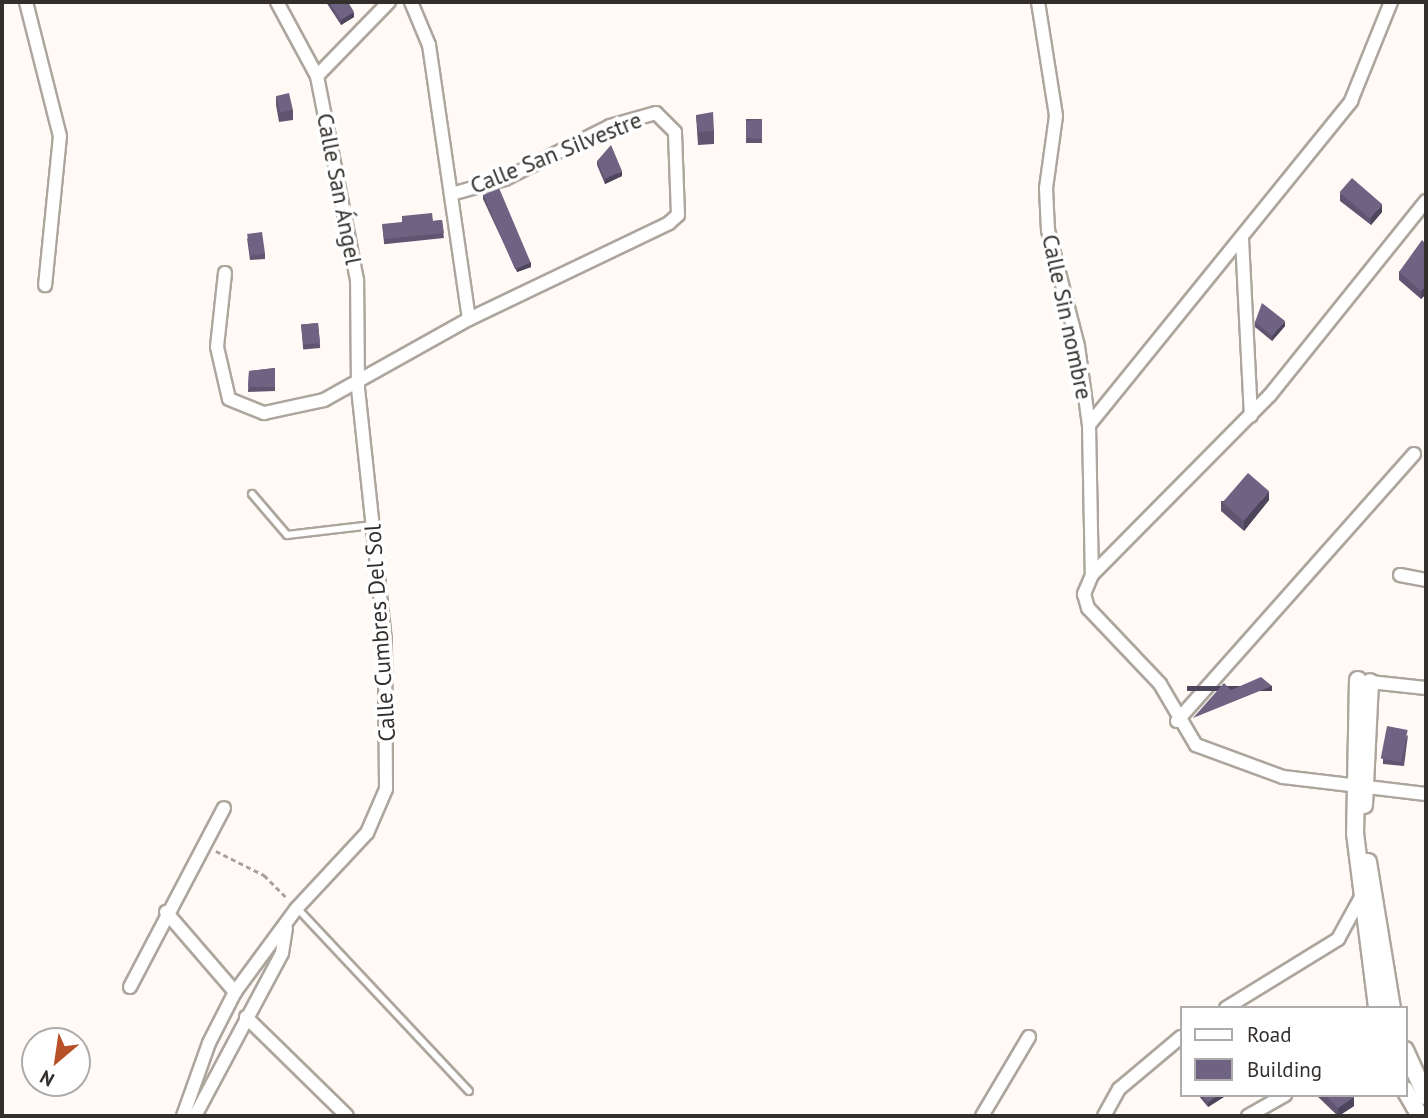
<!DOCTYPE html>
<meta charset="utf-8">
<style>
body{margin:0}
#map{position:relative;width:1428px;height:1118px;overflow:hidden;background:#fffaf5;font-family:"PT Sans",sans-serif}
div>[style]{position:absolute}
.path>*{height:2.5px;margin-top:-1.25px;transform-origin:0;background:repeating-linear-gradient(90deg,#a6a19d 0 5px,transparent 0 8.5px)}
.roads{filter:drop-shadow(2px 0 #ada69d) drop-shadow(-2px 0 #ada69d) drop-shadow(0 2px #ada69d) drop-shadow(0 -2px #ada69d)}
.service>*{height:6px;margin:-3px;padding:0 3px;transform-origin:3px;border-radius:3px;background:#fff}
.minor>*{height:12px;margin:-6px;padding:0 6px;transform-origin:6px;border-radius:6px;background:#fff}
.tertiary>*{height:16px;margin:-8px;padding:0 8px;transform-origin:8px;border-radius:8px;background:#fff}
.wall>*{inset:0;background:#5f5571;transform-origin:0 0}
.shaded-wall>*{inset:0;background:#4d455c;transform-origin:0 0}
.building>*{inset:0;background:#6e6383;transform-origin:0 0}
span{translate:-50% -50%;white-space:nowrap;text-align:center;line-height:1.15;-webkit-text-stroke:7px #fff;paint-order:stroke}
.street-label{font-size:23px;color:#322f2c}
.frame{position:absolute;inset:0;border:4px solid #322f2c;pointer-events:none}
.legend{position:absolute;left:1180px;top:1006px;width:228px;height:91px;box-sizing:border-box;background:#fff;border:2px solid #adacab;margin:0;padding:9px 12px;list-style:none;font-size:21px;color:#322f2c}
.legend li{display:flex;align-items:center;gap:14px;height:35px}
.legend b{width:35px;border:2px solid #adacab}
.north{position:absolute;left:21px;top:1027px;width:70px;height:70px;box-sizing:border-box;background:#fff;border:2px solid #adacab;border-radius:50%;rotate:209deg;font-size:19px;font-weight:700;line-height:28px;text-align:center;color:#322f2c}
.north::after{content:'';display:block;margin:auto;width:24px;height:32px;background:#b85128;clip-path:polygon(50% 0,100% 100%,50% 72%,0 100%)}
</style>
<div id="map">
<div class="path">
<div style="left:216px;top:851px;width:54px;rotate:26.6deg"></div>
<div style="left:264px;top:875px;width:34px;rotate:45deg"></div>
</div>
<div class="roads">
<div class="service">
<div style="left:252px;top:494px;width:54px;rotate:49.5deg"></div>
<div style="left:287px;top:535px;width:86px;rotate:-6.7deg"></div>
<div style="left:297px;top:908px;width:251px;rotate:46.8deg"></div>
</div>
<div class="minor">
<div style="left:26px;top:2px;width:138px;rotate:75.8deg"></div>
<div style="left:60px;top:136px;width:150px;rotate:95.7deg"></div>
<div style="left:411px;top:2px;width:47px;rotate:67.3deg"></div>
<div style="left:429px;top:45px;width:277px;rotate:81.7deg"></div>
<div style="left:1038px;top:2px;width:115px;rotate:81deg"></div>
<div style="left:1056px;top:116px;width:73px;rotate:97.9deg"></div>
<div style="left:1046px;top:188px;width:42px;rotate:87.3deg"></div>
<div style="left:1048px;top:230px;width:120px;rotate:75.5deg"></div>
<div style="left:1078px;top:346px;width:80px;rotate:82.1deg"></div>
<div style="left:1089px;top:425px;width:150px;rotate:88.9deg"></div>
<div style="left:317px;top:76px;width:103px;rotate:-45.8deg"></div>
<div style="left:1426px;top:201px;width:249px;rotate:128.8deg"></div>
<div style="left:1270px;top:395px;width:253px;rotate:134.7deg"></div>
<div style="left:1092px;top:575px;width:21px;rotate:113deg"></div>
<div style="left:1084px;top:594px;width:15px;rotate:74deg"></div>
<div style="left:1088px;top:608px;width:105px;rotate:46.5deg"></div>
<div style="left:1160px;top:684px;width:71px;rotate:59.5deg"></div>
<div style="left:1196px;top:745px;width:93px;rotate:20.2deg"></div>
<div style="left:1283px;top:777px;width:144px;rotate:6.8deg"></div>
<div style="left:1242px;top:239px;width:177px;rotate:87.1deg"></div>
<div style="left:225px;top:273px;width:74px;rotate:96.2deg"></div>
<div style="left:217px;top:347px;width:53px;rotate:77deg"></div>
<div style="left:229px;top:399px;width:38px;rotate:22deg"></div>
<div style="left:264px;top:413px;width:61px;rotate:-12.2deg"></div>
<div style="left:324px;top:400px;width:166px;rotate:-29.2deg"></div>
<div style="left:469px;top:319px;width:222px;rotate:-25.6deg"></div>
<div style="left:669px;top:223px;width:12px;rotate:-42deg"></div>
<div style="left:678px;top:215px;width:83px;rotate:-92.1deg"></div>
<div style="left:675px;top:132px;width:27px;rotate:-135deg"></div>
<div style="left:656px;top:113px;width:48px;rotate:164.2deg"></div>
<div style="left:610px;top:126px;width:118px;rotate:153.2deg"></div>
<div style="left:505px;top:179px;width:52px;rotate:164.4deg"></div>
<div style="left:1089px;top:425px;width:417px;rotate:-51deg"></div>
<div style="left:1351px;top:101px;width:107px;rotate:-68deg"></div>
<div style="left:1400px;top:575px;width:26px;rotate:11deg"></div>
<div style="left:1370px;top:682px;width:56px;rotate:6.1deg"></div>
<div style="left:1177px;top:721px;width:357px;rotate:-48.4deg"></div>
<div style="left:166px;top:912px;width:106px;rotate:49.2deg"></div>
<div style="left:130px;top:987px;width:202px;rotate:-62.3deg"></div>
<div style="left:1226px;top:1008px;width:132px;rotate:-31.6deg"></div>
<div style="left:1338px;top:939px;width:46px;rotate:-61.2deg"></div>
<div style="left:246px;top:1017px;width:141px;rotate:44.4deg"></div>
<div style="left:183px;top:1116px;width:77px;rotate:-70.4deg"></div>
<div style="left:209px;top:1043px;width:57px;rotate:-63deg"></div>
<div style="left:235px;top:992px;width:104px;rotate:-53.6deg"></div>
<div style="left:297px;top:908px;width:103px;rotate:-47deg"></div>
<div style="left:367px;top:833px;width:48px;rotate:-66.6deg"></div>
<div style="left:386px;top:789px;width:148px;rotate:-90.4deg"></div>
<div style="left:385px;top:641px;width:255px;rotate:-96.1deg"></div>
<div style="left:358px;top:387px;width:107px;rotate:-90.5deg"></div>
<div style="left:357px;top:280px;width:208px;rotate:-101.1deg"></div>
<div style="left:317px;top:76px;width:84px;rotate:-118.4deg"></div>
<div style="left:195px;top:1116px;width:185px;rotate:-61.9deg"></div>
<div style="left:282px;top:953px;width:25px;rotate:-81deg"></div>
<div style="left:982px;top:1116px;width:92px;rotate:-59.3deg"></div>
<div style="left:1104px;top:1116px;width:31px;rotate:-61deg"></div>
<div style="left:1119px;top:1089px;width:81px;rotate:-40deg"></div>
<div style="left:1248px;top:1116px;width:43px;rotate:-29.6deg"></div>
</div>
<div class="tertiary">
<div style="left:1358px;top:680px;width:153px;rotate:91.1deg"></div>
<div style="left:1355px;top:833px;width:176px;rotate:82.8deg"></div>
<div style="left:1364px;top:805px;width:123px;rotate:-87.2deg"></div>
<div style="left:1368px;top:862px;width:148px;rotate:80.7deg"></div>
<div style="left:1405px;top:1050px;width:51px;rotate:65.5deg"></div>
<div style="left:1405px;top:1090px;width:30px;rotate:60deg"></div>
</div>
</div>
<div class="wall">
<div style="clip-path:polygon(326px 2px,348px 2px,354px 17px,341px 25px)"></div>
<div style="clip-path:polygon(276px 96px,293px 110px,293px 120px,279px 122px,276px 105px)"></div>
<div style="clip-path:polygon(696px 115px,714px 131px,714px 144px,698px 145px)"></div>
<div style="left:762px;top:119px;width:24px;height:16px;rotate:90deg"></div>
<div style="clip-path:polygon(597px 161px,622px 176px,605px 184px,597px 165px)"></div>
<div style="clip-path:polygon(1340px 193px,1382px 212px,1371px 225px,1340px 201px)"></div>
<div style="clip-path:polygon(483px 194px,531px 267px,517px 272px,483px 199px)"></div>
<div style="left:442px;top:220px;width:18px;height:60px;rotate:84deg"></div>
<div style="clip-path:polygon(247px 238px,265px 254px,265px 259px,250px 260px)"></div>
<div style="clip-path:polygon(1426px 244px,1426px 294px,1421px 299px,1399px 280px,1399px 272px)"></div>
<div style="clip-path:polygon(1255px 322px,1285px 326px,1272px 341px,1255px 327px)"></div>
<div style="left:318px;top:323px;width:25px;height:17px;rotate:85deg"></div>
<div style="clip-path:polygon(275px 368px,275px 391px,248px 392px,249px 371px)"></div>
<div style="clip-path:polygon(1269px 500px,1244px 531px,1221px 511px,1221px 501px)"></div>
<div style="clip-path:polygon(1408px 735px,1404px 766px,1383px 764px,1383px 759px)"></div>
<div style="clip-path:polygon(1198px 1095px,1227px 1095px,1208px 1107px)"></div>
<div style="clip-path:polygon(1316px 1095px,1353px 1095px,1354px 1106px,1339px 1116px,1338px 1116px)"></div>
</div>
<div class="shaded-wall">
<div style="clip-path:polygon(354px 12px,354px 17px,341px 25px,341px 20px)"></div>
<div style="clip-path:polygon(622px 171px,622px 176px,605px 184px,605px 179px)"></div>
<div style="clip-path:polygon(1382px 204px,1382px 212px,1371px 225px,1371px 218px)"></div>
<div style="clip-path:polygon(531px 262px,531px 267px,517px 272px,517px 268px)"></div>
<div style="clip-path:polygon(1426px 286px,1426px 294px,1421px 299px,1421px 291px)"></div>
<div style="clip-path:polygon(1285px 321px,1285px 326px,1272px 341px,1272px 336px)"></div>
<div style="clip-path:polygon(1269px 491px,1269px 500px,1244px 531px,1244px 521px)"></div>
<div style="left:1272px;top:686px;width:5px;height:85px;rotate:90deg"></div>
<div style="clip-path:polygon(1219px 1095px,1227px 1095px,1208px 1107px,1208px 1102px)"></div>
<div style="clip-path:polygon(1354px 1097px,1354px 1106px,1338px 1116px,1338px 1108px)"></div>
</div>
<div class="building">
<div style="clip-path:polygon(329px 2px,348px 2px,354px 12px,341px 20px)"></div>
<div style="left:289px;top:93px;width:17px;height:13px;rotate:77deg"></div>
<div style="clip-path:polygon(713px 112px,714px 131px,698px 132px,696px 115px)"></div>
<div style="clip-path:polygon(762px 119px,762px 139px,746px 138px,746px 121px)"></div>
<div style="clip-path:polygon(611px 145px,622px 171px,605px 179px,597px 161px)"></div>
<div style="left:1352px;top:178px;width:40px;height:19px;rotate:41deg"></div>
<div style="left:499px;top:188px;width:81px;height:17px;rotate:67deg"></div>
<div style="clip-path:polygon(432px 213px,433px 221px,442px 220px,444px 233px,384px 239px,382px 224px,402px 222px,402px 216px)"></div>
<div style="left:262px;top:232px;width:22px;height:15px;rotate:82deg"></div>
<div style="clip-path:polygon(1422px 240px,1426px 244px,1426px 286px,1421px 291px,1399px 272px)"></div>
<div style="clip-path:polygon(1262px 303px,1285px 321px,1272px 336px,1255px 322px)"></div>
<div style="left:318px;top:323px;width:20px;height:17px;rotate:84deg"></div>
<div style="clip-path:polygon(275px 368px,275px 387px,248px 387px,249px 371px)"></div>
<div style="left:1248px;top:473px;width:28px;height:39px;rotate:41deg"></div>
<div style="clip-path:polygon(1261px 677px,1272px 686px,1193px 718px,1224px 683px,1231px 690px)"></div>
<div style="left:1387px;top:726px;width:21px;height:33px;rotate:11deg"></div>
<div style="clip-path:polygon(1202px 1095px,1219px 1095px,1208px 1102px)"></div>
<div style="clip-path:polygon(1325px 1095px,1353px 1095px,1354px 1097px,1338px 1108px)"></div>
</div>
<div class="street-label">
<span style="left:556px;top:153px;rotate:-22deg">Calle San Silvestre</span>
<span style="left:339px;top:189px;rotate:79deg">Calle San Ángel</span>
<span style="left:1067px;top:317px;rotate:78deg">Calle Sin nombre</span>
<span style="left:380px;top:633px;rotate:-94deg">Calle Cumbres Del Sol</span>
</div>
<div class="frame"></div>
<ul class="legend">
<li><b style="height:9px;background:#fff"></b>Road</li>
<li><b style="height:19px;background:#6e6383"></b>Building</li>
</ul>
<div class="north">N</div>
</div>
